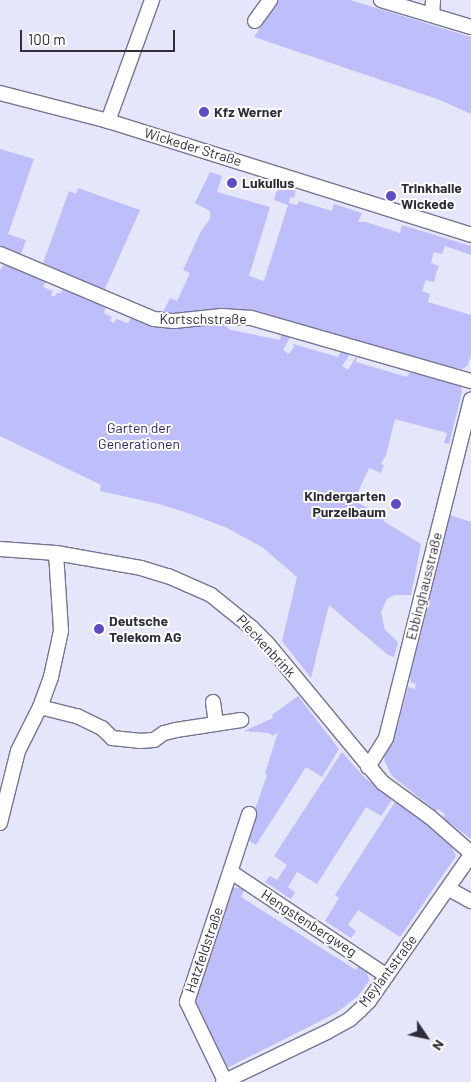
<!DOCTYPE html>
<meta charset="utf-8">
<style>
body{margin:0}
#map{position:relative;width:471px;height:1082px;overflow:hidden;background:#e5e6fa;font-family:Barlow,sans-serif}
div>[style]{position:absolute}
.green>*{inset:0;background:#bebefb}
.roads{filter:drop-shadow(1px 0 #757593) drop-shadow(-1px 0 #757593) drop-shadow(0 1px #757593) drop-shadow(0 -1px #757593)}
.minor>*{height:14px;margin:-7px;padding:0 7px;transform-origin:7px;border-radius:7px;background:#fff}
.dots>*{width:14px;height:14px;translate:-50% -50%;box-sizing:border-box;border:2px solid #fff;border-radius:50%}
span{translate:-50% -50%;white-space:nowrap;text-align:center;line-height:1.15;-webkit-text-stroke:4px #fff;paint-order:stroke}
.poi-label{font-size:14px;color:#2e2e3b;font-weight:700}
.left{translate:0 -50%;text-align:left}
.right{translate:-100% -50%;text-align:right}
.street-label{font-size:14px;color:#2e2e3b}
.park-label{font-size:14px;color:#30256e}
.north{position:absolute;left:401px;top:1012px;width:50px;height:50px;-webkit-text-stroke:4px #fff;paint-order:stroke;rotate:124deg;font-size:14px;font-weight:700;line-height:20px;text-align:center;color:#2e2e3b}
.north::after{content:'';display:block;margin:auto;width:18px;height:22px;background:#2e2e3b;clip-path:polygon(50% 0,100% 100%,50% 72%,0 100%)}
.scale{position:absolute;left:20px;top:30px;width:155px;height:22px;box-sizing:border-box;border:2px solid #2e2e3b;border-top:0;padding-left:6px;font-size:15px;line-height:18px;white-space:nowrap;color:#2e2e3b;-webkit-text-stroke:4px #fff;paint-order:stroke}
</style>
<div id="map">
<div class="green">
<div style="clip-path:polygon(279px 0,350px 0,471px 37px,471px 114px,440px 100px,254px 37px)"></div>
<div style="clip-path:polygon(0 149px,34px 159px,8px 234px,26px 240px,21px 254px,0 246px)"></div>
<div style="clip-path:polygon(210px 172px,222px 176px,217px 192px,270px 207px,249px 276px,264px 281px,288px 205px,274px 200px,278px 186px,296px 191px,294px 198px,290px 197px,289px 203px,297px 205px,299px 201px,332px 211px,334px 204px,362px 213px,358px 222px,366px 222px,400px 233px,402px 225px,471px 246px,471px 255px,445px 246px,442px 254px,434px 252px,431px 263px,439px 266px,436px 274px,434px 282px,426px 280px,422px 291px,430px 294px,428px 302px,471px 315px,471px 356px,467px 366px,462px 369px,441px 366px,251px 311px,165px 314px,163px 312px,170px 298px,177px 301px,190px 273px,183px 270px,201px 231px,210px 219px,210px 211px,195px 203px)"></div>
<div style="clip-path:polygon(78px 188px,140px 210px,104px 291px,43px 263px,69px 191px,76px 194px)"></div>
<div style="clip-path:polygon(6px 262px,47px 280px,43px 287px,53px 291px,51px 295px,54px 297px,57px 293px,61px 293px,64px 288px,106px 306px,104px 313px,112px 317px,110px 321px,114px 323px,116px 319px,128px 323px,132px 317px,206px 323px,228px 323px,227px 328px,231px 330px,280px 340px,282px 333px,291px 336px,283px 350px,289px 354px,294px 347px,293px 344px,338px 357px,341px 350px,349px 352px,349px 356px,342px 366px,348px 370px,357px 355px,356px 362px,407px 377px,411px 370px,461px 386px,462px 392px,449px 444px,444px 443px,447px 433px,395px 419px,386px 455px,381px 464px,384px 465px,381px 473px,369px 468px,354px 501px,378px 513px,385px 522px,421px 544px,411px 595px,394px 595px,387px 599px,381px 612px,385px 630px,398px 642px,394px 657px,388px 655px,329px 605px,311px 678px,282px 641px,297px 577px,262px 547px,227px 528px,191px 514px,159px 504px,100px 491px,101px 485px,0 436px,0 270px)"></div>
<div style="clip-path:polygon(450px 515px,471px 522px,471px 839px,443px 818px,445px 814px,438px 809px,436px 811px,392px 776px,384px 760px,385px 751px,397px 728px,408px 687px,415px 689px,416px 681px,415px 684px,411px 682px,410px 676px)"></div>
<div style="clip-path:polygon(298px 696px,339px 749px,322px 777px,306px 767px,256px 845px,245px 838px,267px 775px,265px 773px,278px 732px,273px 736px,269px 733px,244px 731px,273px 718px,272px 715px)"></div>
<div style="clip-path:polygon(342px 752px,364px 777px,392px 800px,381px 816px,366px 807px,317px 884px,297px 872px,288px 887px,295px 892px,291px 899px,265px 882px,270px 876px,277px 880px,287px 865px,274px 856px)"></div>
<div style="clip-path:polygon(395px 802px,430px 826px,451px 845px,456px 856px,400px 937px,358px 910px,348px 925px,356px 931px,351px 938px,325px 921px,339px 898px,335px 895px)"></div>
<div style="clip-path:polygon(232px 887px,245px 889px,241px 897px,356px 970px,361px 963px,366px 967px,369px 981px,358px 996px,336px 1013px,229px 1067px,222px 1063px,194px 1000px)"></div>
</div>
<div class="roads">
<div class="minor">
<div style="left:381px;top:0;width:94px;rotate:16.7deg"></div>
<div style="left:432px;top:15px;width:15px;rotate:-86deg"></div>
<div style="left:255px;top:21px;width:26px;rotate:-54deg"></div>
<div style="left:0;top:93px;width:112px;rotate:14.5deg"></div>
<div style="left:108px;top:121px;width:380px;rotate:17.4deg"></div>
<div style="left:108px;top:121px;width:129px;rotate:-70deg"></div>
<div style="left:0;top:254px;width:167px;rotate:22.9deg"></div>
<div style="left:154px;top:319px;width:20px;rotate:6deg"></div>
<div style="left:174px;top:321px;width:48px;rotate:-5.9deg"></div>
<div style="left:222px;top:316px;width:29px;rotate:4deg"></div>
<div style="left:251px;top:318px;width:229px;rotate:16deg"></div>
<div style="left:0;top:549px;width:56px;rotate:4.1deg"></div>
<div style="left:56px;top:553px;width:86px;rotate:10deg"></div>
<div style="left:141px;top:568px;width:28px;rotate:17deg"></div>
<div style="left:168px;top:576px;width:47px;rotate:23.8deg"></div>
<div style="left:211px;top:595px;width:53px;rotate:38.8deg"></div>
<div style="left:252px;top:628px;width:21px;rotate:45deg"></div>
<div style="left:267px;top:643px;width:182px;rotate:50.4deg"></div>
<div style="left:383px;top:783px;width:58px;rotate:35.9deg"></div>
<div style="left:430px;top:817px;width:55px;rotate:41.3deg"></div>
<div style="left:56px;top:553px;width:78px;rotate:86.3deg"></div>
<div style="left:61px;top:631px;width:47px;rotate:102.3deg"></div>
<div style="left:51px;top:677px;width:32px;rotate:110deg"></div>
<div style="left:40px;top:707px;width:38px;rotate:14deg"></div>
<div style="left:77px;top:716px;width:28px;rotate:26deg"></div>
<div style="left:102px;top:728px;width:14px;rotate:45deg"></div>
<div style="left:112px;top:738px;width:27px;rotate:6deg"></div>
<div style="left:139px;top:741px;width:15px;rotate:-4deg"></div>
<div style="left:154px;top:740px;width:12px;rotate:-35deg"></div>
<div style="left:164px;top:733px;width:12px;rotate:-14deg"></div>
<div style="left:176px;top:730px;width:66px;rotate:-8.7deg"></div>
<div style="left:213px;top:702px;width:22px;rotate:82deg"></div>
<div style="left:368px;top:767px;width:34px;rotate:-58deg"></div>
<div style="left:386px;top:738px;width:349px;rotate:-75.9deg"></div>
<div style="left:0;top:823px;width:74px;rotate:-76deg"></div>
<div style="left:18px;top:751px;width:49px;rotate:-63.4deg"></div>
<div style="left:231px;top:872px;width:187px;rotate:33.7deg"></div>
<div style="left:449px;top:889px;width:25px;rotate:29deg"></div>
<div style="left:225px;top:1081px;width:88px;rotate:-115.7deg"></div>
<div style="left:187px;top:1002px;width:198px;rotate:-71.7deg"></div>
<div style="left:223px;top:1082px;width:115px;rotate:-25.7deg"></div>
<div style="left:327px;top:1032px;width:26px;rotate:-29deg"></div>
<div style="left:350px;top:1019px;width:13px;rotate:-42deg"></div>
<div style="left:360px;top:1010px;width:13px;rotate:-45deg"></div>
<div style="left:369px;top:1001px;width:178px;rotate:-55.1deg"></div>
</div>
</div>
<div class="dots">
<div style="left:204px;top:112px;background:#5d4cc5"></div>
<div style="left:232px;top:183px;background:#5d4cc5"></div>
<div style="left:391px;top:196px;background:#5d4cc5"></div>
<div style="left:396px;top:504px;background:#5d4cc5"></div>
<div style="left:99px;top:629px;background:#5d4cc5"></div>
</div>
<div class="poi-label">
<span class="left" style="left:214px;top:112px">Kfz Werner</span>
<span class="left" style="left:242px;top:183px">Lukullus</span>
<span class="left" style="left:401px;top:196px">Trinkhalle<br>Wickede</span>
<span class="right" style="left:386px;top:504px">Kindergarten<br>Purzelbaum</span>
<span class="left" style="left:109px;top:629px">Deutsche<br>Telekom AG</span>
</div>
<div class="street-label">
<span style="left:193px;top:147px;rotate:17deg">Wickeder Straße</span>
<span style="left:203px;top:319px">Kortschstraße</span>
<span style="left:424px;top:586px;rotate:-76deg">Ebbinghausstraße</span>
<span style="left:266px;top:646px;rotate:47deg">Pleckenbrink</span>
<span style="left:309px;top:923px;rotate:33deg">Hengstenbergweg</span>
<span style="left:204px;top:950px;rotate:-71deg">Hatzfeldstraße</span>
<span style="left:388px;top:971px;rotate:-53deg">Meylantstraße</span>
</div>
<div class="park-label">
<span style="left:139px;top:436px">Garten der<br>Generationen</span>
</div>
<div class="north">N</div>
<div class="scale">100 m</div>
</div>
